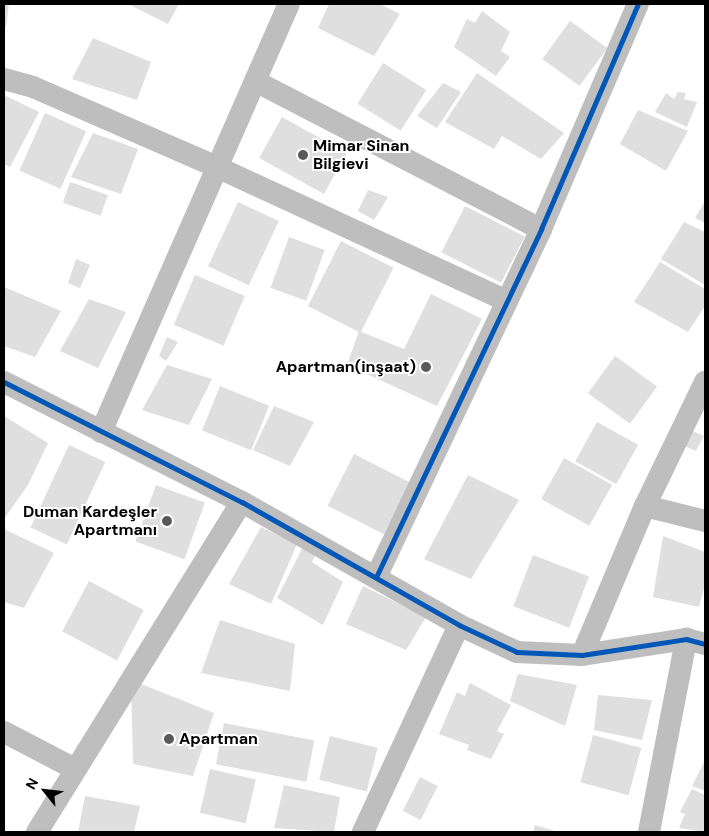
<!DOCTYPE html>
<meta charset="utf-8">
<style>
body{margin:0}
#map{position:relative;width:709px;height:836px;overflow:hidden;background:#fff;font-family:"DM Sans",sans-serif}
div>[style]{position:absolute}
.building>*{inset:0;background:#dfdfdf;transform-origin:0 0}
.street>*{height:22px;margin:-11px;padding:0 11px;transform-origin:11px;border-radius:11px;background:#bebebe}
.cycleway>*{height:5px;margin:-2.5px;padding:0 2.5px;transform-origin:2.5px;border-radius:2.5px;background:#0057b8}
.dots>*{width:14px;height:14px;translate:-50% -50%;box-sizing:border-box;border:2px solid #fff;border-radius:50%}
span{translate:-50% -50%;white-space:nowrap;text-align:center;line-height:1.15;-webkit-text-stroke:4px #fff;paint-order:stroke}
.poi-label{font-size:16px;color:#000;font-weight:700}
.left{translate:0 -50%;text-align:left}
.right{translate:-100% -50%;text-align:right}
.frame{position:absolute;inset:0;border:5px solid #000;pointer-events:none}
.north{position:absolute;left:20px;top:766px;width:50px;height:50px;-webkit-text-stroke:4px #fff;paint-order:stroke;rotate:299deg;font-size:14px;font-weight:700;line-height:20px;text-align:center;color:#000}
.north::after{content:'';display:block;margin:auto;width:18px;height:22px;background:#000;clip-path:polygon(50% 0,100% 100%,50% 72%,0 100%)}
</style>
<div id="map">
<div class="building">
<div style="clip-path:polygon(4px 4px,9px 4px,6px 27px,4px 27px)"></div>
<div style="clip-path:polygon(128px 4px,179px 4px,168px 24px)"></div>
<div style="clip-path:polygon(329px 4px,380px 4px,400px 14px,374px 56px,318px 28px)"></div>
<div style="clip-path:polygon(482px 11px,510px 32px,501px 51px,510px 57px,496px 76px,454px 47px,467px 19px,475px 23px)"></div>
<div style="left:570px;top:21px;width:46px;height:47px;rotate:36deg"></div>
<div style="clip-path:polygon(93px 38px,151px 62px,137px 100px,72px 79px)"></div>
<div style="left:383px;top:63px;width:51px;height:48px;rotate:32deg"></div>
<div style="clip-path:polygon(477px 73px,564px 133px,541px 159px,502px 136px,494px 149px,445px 122px)"></div>
<div style="clip-path:polygon(443px 83px,461px 92px,437px 128px,417px 116px)"></div>
<div style="clip-path:polygon(678px 92px,686px 93px,684px 99px,697px 102px,687px 127px,655px 112px,666px 93px,674px 99px)"></div>
<div style="clip-path:polygon(4px 95px,39px 112px,10px 167px,4px 164px)"></div>
<div style="clip-path:polygon(638px 110px,688px 131px,666px 171px,620px 144px)"></div>
<div style="left:45px;top:113px;width:45px;height:63px;rotate:24deg"></div>
<div style="left:282px;top:117px;width:74px;height:47px;rotate:29deg"></div>
<div style="clip-path:polygon(93px 133px,138px 149px,121px 194px,71px 177px)"></div>
<div style="left:70px;top:182px;width:40px;height:22px;rotate:19deg"></div>
<div style="clip-path:polygon(368px 190px,388px 197px,374px 220px,358px 211px)"></div>
<div style="clip-path:polygon(705px 201px,705px 223px,695px 218px)"></div>
<div style="left:238px;top:202px;width:45px;height:71px;rotate:25deg"></div>
<div style="left:465px;top:206px;width:67px;height:52px;rotate:27deg"></div>
<div style="clip-path:polygon(684px 222px,705px 232px,705px 285px,661px 259px)"></div>
<div style="left:289px;top:237px;width:38px;height:54px;rotate:20deg"></div>
<div style="left:341px;top:241px;width:59px;height:73px;rotate:27deg"></div>
<div style="clip-path:polygon(76px 259px,90px 265px,80px 288px,68px 283px)"></div>
<div style="clip-path:polygon(660px 262px,705px 289px,705px 306px,688px 332px,634px 302px)"></div>
<div style="left:195px;top:275px;width:54px;height:54px;rotate:23deg"></div>
<div style="clip-path:polygon(4px 287px,61px 311px,35px 357px,4px 346px)"></div>
<div style="clip-path:polygon(431px 294px,482px 319px,437px 406px,347px 365px,359px 331px,404px 349px)"></div>
<div style="clip-path:polygon(89px 299px,126px 312px,98px 368px,60px 351px)"></div>
<div style="clip-path:polygon(167px 337px,178px 342px,166px 361px,159px 356px)"></div>
<div style="left:615px;top:356px;width:52px;height:46px;rotate:36deg"></div>
<div style="clip-path:polygon(167px 365px,212px 379px,189px 425px,142px 410px)"></div>
<div style="left:220px;top:386px;width:53px;height:48px;rotate:22deg"></div>
<div style="clip-path:polygon(274px 406px,314px 422px,290px 466px,253px 450px)"></div>
<div style="clip-path:polygon(4px 416px,48px 443px,28px 485px,4px 519px)"></div>
<div style="left:597px;top:422px;width:47px;height:45px;rotate:29deg"></div>
<div style="clip-path:polygon(690px 430px,704px 436px,696px 451px,682px 445px)"></div>
<div style="left:69px;top:445px;width:40px;height:91px;rotate:25deg"></div>
<div style="left:354px;top:454px;width:63px;height:58px;rotate:27deg"></div>
<div style="left:564px;top:458px;width:55px;height:47px;rotate:29deg"></div>
<div style="clip-path:polygon(468px 475px,519px 500px,471px 579px,424px 559px)"></div>
<div style="left:156px;top:485px;width:52px;height:60px;rotate:20deg"></div>
<div style="clip-path:polygon(261px 527px,297px 544px,271px 604px,229px 584px)"></div>
<div style="clip-path:polygon(4px 529px,54px 553px,24px 608px,4px 602px)"></div>
<div style="clip-path:polygon(663px 536px,705px 552px,705px 584px,699px 607px,653px 597px)"></div>
<div style="clip-path:polygon(303px 547px,316px 554px,312px 562px,343px 582px,323px 625px,277px 598px)"></div>
<div style="left:533px;top:555px;width:60px;height:55px;rotate:21deg"></div>
<div style="left:89px;top:581px;width:62px;height:57px;rotate:28deg"></div>
<div style="clip-path:polygon(363px 586px,426px 617px,406px 650px,346px 624px)"></div>
<div style="clip-path:polygon(220px 620px,295px 644px,290px 691px,201px 673px)"></div>
<div style="clip-path:polygon(518px 674px,577px 685px,565px 726px,510px 701px)"></div>
<div style="clip-path:polygon(131px 680px,214px 713px,193px 776px,133px 764px)"></div>
<div style="clip-path:polygon(470px 683px,511px 705px,497px 731px,504px 734px,491px 759px,467px 750px,469px 745px,439px 734px,457px 692px,465px 696px)"></div>
<div style="clip-path:polygon(598px 695px,652px 700px,642px 740px,594px 730px)"></div>
<div style="left:224px;top:723px;width:92px;height:42px;rotate:11deg"></div>
<div style="left:593px;top:735px;width:50px;height:49px;rotate:15deg"></div>
<div style="left:330px;top:736px;width:49px;height:45px;rotate:14deg"></div>
<div style="clip-path:polygon(705px 760px,705px 791px,692px 786px)"></div>
<div style="left:210px;top:769px;width:47px;height:45px;rotate:13deg"></div>
<div style="left:420px;top:777px;width:20px;height:38px;rotate:27deg"></div>
<div style="clip-path:polygon(284px 785px,340px 797px,334px 832px,274px 828px)"></div>
<div style="clip-path:polygon(692px 789px,705px 795px,705px 832px,679px 828px,685px 814px,680px 812px)"></div>
<div style="clip-path:polygon(85px 796px,140px 806px,134px 832px,78px 832px)"></div>
<div style="clip-path:polygon(535px 825px,558px 832px,533px 832px)"></div>
</div>
<div class="street">
<div style="left:4px;top:79px;width:30px;rotate:15deg"></div>
<div style="left:33px;top:87px;width:201px;rotate:23.5deg"></div>
<div style="left:217px;top:167px;width:319px;rotate:24.8deg"></div>
<div style="left:255px;top:81px;width:322px;rotate:27.4deg"></div>
<div style="left:4px;top:382px;width:267px;rotate:26.8deg"></div>
<div style="left:242px;top:502px;width:249px;rotate:29.5deg"></div>
<div style="left:459px;top:625px;width:64px;rotate:25deg"></div>
<div style="left:517px;top:652px;width:65px;rotate:2.6deg"></div>
<div style="left:582px;top:655px;width:105px;rotate:-8.7deg"></div>
<div style="left:686px;top:639px;width:20px;rotate:15deg"></div>
<div style="left:101px;top:432px;width:467px;rotate:-66.3deg"></div>
<div style="left:645px;top:506px;width:62px;rotate:14deg"></div>
<div style="left:377px;top:575px;width:383px;rotate:-64.6deg"></div>
<div style="left:541px;top:229px;width:245px;rotate:-66.7deg"></div>
<div style="left:582px;top:655px;width:162px;rotate:-67.1deg"></div>
<div style="left:645px;top:506px;width:138px;rotate:-64.2deg"></div>
<div style="left:4px;top:732px;width:80px;rotate:27.5deg"></div>
<div style="left:37px;top:832px;width:388px;rotate:-58.2deg"></div>
<div style="left:363px;top:832px;width:228px;rotate:-65.1deg"></div>
<div style="left:649px;top:832px;width:197px;rotate:-79.1deg"></div>
</div>
<div class="cycleway">
<div style="left:4px;top:382px;width:267px;rotate:26.8deg"></div>
<div style="left:242px;top:502px;width:249px;rotate:29.5deg"></div>
<div style="left:459px;top:625px;width:64px;rotate:25deg"></div>
<div style="left:517px;top:652px;width:65px;rotate:2.6deg"></div>
<div style="left:582px;top:655px;width:105px;rotate:-8.7deg"></div>
<div style="left:686px;top:639px;width:20px;rotate:15deg"></div>
<div style="left:377px;top:575px;width:383px;rotate:-64.6deg"></div>
<div style="left:541px;top:229px;width:245px;rotate:-66.7deg"></div>
</div>
<div class="dots">
<div style="left:303px;top:155px;background:#595959"></div>
<div style="left:426px;top:367px;background:#595959"></div>
<div style="left:167px;top:521px;background:#595959"></div>
<div style="left:169px;top:739px;background:#595959"></div>
</div>
<div class="poi-label">
<span class="left" style="left:313px;top:155px">Mimar Sinan<br>Bilgievi</span>
<span class="right" style="left:416px;top:367px">Apartman(inşaat)</span>
<span class="right" style="left:157px;top:521px">Duman Kardeşler<br>Apartmanı</span>
<span class="left" style="left:179px;top:739px">Apartman</span>
</div>
<div class="frame"></div>
<div class="north">N</div>
</div>
